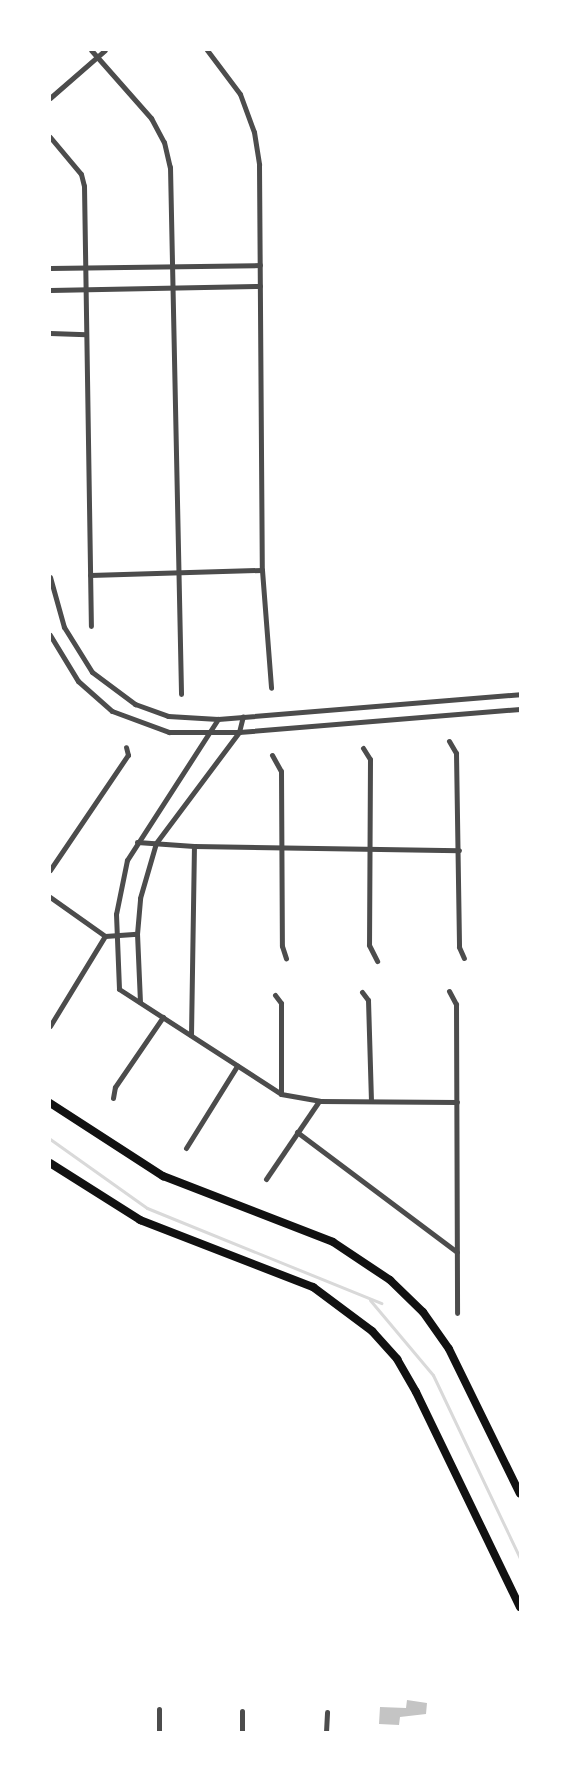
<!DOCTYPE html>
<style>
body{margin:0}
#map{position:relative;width:570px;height:1782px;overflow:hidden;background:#fff;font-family:"Asap Condensed",sans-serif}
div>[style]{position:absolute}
.stream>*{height:3px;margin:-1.5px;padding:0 1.5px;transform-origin:1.5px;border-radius:1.5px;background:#d9d9d9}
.building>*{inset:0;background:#c4c4c4}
.minor>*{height:5px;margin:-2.5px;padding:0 2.5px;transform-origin:2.5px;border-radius:2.5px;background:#4c4c4c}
.secondary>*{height:8px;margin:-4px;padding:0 4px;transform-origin:4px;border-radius:4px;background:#111}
span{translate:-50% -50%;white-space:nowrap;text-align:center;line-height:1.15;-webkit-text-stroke:6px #fff;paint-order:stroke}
.frame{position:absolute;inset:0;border:51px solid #fff;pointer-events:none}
</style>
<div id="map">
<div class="stream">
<div style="left:50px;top:1139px;width:119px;rotate:35.4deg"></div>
<div style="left:147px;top:1208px;width:253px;rotate:22.1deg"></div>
<div style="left:370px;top:1300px;width:98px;rotate:50deg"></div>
<div style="left:433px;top:1375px;width:203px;rotate:64.6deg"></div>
</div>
<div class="building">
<div style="clip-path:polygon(407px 1700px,427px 1703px,426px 1714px,400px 1717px,399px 1725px,379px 1724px,380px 1707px,406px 1708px)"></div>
</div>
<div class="minor">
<div style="left:91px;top:50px;width:91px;rotate:48.6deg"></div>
<div style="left:151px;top:118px;width:27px;rotate:62deg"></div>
<div style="left:164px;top:142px;width:26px;rotate:77deg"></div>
<div style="left:170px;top:167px;width:527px;rotate:88.8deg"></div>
<div style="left:207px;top:50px;width:55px;rotate:53.1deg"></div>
<div style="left:240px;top:94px;width:40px;rotate:69.8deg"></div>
<div style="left:254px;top:132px;width:33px;rotate:81deg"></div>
<div style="left:259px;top:165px;width:405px;rotate:89.6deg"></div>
<div style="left:262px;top:570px;width:118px;rotate:85.6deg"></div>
<div style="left:50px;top:98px;width:73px;rotate:-41.1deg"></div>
<div style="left:50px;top:137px;width:48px;rotate:50deg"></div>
<div style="left:81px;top:174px;width:12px;rotate:76deg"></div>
<div style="left:84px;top:186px;width:440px;rotate:89.1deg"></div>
<div style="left:50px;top:268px;width:210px;rotate:-0.8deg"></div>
<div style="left:50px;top:290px;width:210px;rotate:-1.1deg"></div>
<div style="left:50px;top:333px;width:36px;rotate:2deg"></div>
<div style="left:90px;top:575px;width:172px;rotate:-1.7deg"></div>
<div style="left:50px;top:577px;width:52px;rotate:74.4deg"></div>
<div style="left:64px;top:627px;width:53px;rotate:58.1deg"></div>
<div style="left:92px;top:672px;width:54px;rotate:36.7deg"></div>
<div style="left:135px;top:704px;width:35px;rotate:20deg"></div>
<div style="left:168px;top:716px;width:50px;rotate:3.4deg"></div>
<div style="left:218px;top:719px;width:303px;rotate:-4.7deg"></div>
<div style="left:50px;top:635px;width:54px;rotate:58.7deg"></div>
<div style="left:78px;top:681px;width:45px;rotate:41.4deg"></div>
<div style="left:112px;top:711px;width:61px;rotate:20.2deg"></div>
<div style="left:169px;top:732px;width:70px"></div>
<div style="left:239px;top:732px;width:282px;rotate:-4.7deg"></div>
<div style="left:218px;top:719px;width:168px;rotate:122.8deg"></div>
<div style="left:127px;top:860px;width:55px;rotate:101.5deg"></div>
<div style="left:116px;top:914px;width:75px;rotate:87.7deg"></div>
<div style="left:119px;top:989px;width:193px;rotate:32.9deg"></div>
<div style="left:281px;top:1094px;width:39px;rotate:10deg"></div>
<div style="left:319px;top:1101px;width:138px;rotate:0.4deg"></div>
<div style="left:449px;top:741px;width:14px;rotate:60deg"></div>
<div style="left:456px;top:753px;width:194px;rotate:89.1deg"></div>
<div style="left:459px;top:947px;width:12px;rotate:66deg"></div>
<div style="left:363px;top:748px;width:13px;rotate:58deg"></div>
<div style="left:370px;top:759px;width:186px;rotate:90.3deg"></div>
<div style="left:369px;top:945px;width:18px;rotate:63deg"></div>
<div style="left:272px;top:755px;width:18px;rotate:61deg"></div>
<div style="left:281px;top:771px;width:175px;rotate:89.7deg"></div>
<div style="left:282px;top:946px;width:13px;rotate:72deg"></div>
<div style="left:137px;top:842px;width:57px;rotate:4deg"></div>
<div style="left:194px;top:846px;width:265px;rotate:0.9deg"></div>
<div style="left:50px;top:870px;width:139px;rotate:-55.9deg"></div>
<div style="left:128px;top:755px;width:8px;rotate:-104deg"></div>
<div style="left:50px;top:897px;width:67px;rotate:35.3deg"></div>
<div style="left:105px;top:936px;width:32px;rotate:-4deg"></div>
<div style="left:449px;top:991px;width:15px;rotate:62deg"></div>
<div style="left:456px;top:1004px;width:309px;rotate:89.8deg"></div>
<div style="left:362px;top:992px;width:10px;rotate:53deg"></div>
<div style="left:368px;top:1000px;width:101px;rotate:88.3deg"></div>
<div style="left:275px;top:995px;width:10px;rotate:53deg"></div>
<div style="left:281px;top:1003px;width:91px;rotate:90deg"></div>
<div style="left:140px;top:1002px;width:68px;rotate:-92.5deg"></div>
<div style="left:137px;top:934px;width:36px;rotate:-85deg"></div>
<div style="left:140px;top:898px;width:57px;rotate:-73.8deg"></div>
<div style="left:156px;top:843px;width:139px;rotate:-53.2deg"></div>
<div style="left:239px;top:732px;width:16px;rotate:-76deg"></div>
<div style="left:50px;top:1026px;width:105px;rotate:-58.6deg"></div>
<div style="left:191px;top:1035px;width:189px;rotate:-89.1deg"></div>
<div style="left:113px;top:1098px;width:11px;rotate:-80deg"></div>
<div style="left:115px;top:1087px;width:85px;rotate:-55.6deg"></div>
<div style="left:297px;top:1132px;width:200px;rotate:36.9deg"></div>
<div style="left:186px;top:1148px;width:97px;rotate:-58.1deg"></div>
<div style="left:266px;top:1179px;width:94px;rotate:-55.8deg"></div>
<div style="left:159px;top:1732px;width:23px;rotate:-90deg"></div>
<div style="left:242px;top:1732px;width:21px;rotate:-90deg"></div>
<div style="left:326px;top:1732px;width:20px;rotate:-87deg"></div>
</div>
<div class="secondary">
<div style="left:50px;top:1103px;width:135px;rotate:32.9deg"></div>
<div style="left:163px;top:1176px;width:182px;rotate:21.2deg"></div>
<div style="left:333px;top:1242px;width:69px;rotate:33.7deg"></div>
<div style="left:390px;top:1280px;width:46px;rotate:44.1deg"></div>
<div style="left:423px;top:1312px;width:45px;rotate:54.9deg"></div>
<div style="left:449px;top:1349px;width:161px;rotate:63.9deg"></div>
<div style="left:50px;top:1163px;width:107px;rotate:32.3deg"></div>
<div style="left:140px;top:1220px;width:186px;rotate:21.2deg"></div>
<div style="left:313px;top:1287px;width:74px;rotate:36.7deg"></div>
<div style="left:372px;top:1331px;width:38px;rotate:48deg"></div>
<div style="left:397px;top:1359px;width:38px;rotate:60deg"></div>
<div style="left:416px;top:1392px;width:239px;rotate:64.2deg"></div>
</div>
<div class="frame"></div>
</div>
